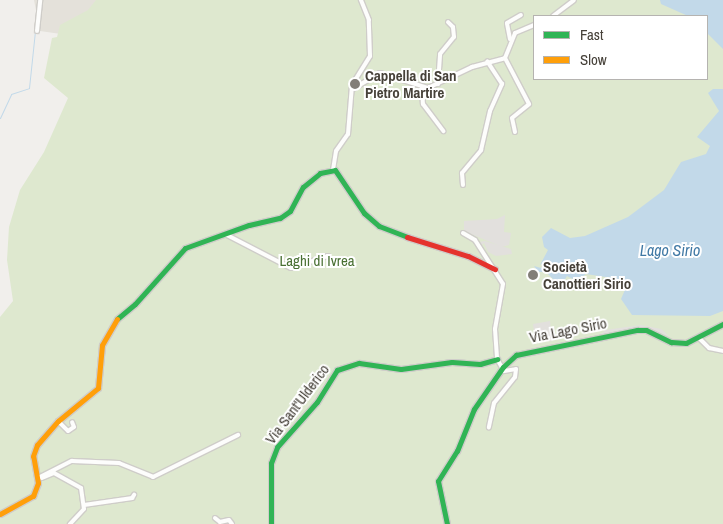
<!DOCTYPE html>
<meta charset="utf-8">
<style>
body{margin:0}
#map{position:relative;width:723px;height:524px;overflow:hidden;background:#f1efec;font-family:"Archivo Narrow",sans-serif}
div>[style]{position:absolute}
.residential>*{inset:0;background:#e4e1da}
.green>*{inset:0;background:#dee8cf}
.parking>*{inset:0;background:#e2e0dd}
.water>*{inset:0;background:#c2d9e9}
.stream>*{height:1px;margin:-0.5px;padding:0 0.5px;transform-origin:0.5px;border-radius:0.5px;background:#c2d9e9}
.roads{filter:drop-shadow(1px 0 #cfcdc9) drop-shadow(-1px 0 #cfcdc9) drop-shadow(0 1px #cfcdc9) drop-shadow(0 -1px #cfcdc9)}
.street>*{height:4px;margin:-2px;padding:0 2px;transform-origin:2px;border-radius:2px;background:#fdfdfc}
.fast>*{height:5px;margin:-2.5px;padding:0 2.5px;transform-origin:2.5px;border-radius:2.5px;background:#30b455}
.slow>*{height:5px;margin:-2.5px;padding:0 2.5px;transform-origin:2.5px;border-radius:2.5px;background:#ff9f0a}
.jam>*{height:5px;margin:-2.5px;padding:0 2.5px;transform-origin:2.5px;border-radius:2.5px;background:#e5322d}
.dots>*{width:14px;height:14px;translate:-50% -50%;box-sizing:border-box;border:2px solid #fff;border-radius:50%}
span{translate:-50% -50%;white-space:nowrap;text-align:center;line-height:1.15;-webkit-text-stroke:4px #fff;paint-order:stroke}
.poi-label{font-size:15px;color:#464139;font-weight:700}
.left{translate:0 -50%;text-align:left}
.park-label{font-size:15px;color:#497033}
.street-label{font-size:15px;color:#464139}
.water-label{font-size:16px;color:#3f78a4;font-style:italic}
.legend{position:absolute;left:533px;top:15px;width:175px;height:65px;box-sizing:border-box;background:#fff;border:1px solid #b5b3b0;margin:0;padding:6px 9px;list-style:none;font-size:15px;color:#464139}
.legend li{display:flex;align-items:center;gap:10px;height:25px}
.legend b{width:25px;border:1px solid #b5b3b0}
</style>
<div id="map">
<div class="residential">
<div style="clip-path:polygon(34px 0,107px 0,68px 35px,40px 31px)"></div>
</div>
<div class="green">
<div style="clip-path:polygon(evenodd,96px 0,723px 0,723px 524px,0 524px,0 317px,13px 301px,7px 260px,9px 227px,20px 190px,44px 152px,68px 98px,44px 78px,52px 38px,57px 37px,60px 25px,88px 10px,96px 0,534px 16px,707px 16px,707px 79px,534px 79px,534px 16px)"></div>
</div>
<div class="parking">
<div style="clip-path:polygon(505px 215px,504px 232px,511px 233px,509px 245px,502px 247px,464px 231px,464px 221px,497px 219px)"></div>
<div style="clip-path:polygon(485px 241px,511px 249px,512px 254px,496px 256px,488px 252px,484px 243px,481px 246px,478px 242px)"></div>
<div style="clip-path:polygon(550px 321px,552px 341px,535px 341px,533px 324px)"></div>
<div style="clip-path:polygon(641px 325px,661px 329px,669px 336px,647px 328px,600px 335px,605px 330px)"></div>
</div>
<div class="water">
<div style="clip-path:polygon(660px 0,723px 0,723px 49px,707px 33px,707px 16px,688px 16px,661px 4px)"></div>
<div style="clip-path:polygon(713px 89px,723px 89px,723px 311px,710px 316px,632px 315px,621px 299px,628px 283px,625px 280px,586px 274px,565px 289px,560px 289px,542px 280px,544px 278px,561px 286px,573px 279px,567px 276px,562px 284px,557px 283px,546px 272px,538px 272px,534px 266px,541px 268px,547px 260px,540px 265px,548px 250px,544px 247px,542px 237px,551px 228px,570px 238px,585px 236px,628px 217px,664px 190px,681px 162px,706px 154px,710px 146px,697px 137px,719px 111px,708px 93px)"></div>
</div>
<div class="stream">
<div style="left:36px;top:22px;width:22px;rotate:-87deg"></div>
<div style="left:0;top:118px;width:26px;rotate:-65deg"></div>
<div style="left:11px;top:94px;width:19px;rotate:-18deg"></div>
<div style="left:29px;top:88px;width:57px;rotate:-84deg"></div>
</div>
<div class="roads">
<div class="street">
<div style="left:553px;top:16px;width:26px;rotate:-37deg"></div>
<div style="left:37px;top:31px;width:31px;rotate:-84deg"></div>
<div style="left:510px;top:39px;width:16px;rotate:-101deg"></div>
<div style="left:507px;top:23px;width:16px;rotate:-30deg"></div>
<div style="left:438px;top:84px;width:30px;rotate:-86deg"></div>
<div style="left:440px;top:54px;width:22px;rotate:-51deg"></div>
<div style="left:454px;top:37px;width:10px;rotate:-96deg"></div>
<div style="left:453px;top:27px;width:7px;rotate:-135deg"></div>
<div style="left:422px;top:87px;width:17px;rotate:87deg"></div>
<div style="left:423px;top:104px;width:34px;rotate:53deg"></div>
<div style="left:353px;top:89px;width:31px;rotate:-31deg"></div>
<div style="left:380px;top:73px;width:50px;rotate:17.4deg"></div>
<div style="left:428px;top:88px;width:49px;rotate:-25.5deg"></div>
<div style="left:472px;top:67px;width:34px;rotate:-15deg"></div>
<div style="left:515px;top:132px;width:14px;rotate:-102deg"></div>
<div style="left:512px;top:118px;width:22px;rotate:-39deg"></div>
<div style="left:529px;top:104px;width:52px;rotate:-117.6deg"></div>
<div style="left:505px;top:58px;width:27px;rotate:-68deg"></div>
<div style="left:515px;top:33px;width:21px;rotate:-23deg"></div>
<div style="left:333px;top:170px;width:19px;rotate:-81deg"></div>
<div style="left:336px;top:151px;width:21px;rotate:-55deg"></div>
<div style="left:348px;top:134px;width:49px;rotate:-85.3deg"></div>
<div style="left:352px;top:85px;width:34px;rotate:-58deg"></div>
<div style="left:370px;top:56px;width:36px;rotate:-92deg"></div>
<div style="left:369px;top:20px;width:22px;rotate:-112deg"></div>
<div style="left:463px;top:185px;width:12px;rotate:-95deg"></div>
<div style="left:462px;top:173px;width:30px;rotate:-50deg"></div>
<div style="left:481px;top:150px;width:40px;rotate:-77deg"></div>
<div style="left:490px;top:111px;width:30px;rotate:-66deg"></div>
<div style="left:502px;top:84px;width:27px;rotate:-123deg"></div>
<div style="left:463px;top:233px;width:14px;rotate:30deg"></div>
<div style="left:475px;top:240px;width:52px;rotate:57.5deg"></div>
<div style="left:503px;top:284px;width:46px;rotate:100.1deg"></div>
<div style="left:495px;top:329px;width:30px;rotate:86deg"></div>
<div style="left:497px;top:359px;width:14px;rotate:60deg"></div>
<div style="left:504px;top:371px;width:12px;rotate:-9deg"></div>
<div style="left:516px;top:369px;width:8px;rotate:97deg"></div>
<div style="left:515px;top:377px;width:33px;rotate:129deg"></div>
<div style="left:494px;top:403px;width:25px;rotate:102deg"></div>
<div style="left:225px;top:234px;width:74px;rotate:27.3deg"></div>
<div style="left:291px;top:268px;width:39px;rotate:-18deg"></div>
<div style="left:700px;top:339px;width:13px;rotate:45deg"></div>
<div style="left:709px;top:348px;width:14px;rotate:12deg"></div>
<div style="left:58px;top:421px;width:14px;rotate:45deg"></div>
<div style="left:68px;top:431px;width:7px;rotate:-34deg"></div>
<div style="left:74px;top:427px;width:5px;rotate:-112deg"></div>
<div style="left:38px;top:478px;width:38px;rotate:-27deg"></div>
<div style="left:72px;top:461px;width:47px;rotate:2.4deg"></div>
<div style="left:119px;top:463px;width:37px;rotate:22deg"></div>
<div style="left:153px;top:477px;width:95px;rotate:-26.3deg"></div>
<div style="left:42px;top:478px;width:13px;rotate:-23deg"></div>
<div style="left:54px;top:473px;width:31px;rotate:29deg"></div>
<div style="left:81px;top:488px;width:21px;rotate:82deg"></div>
<div style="left:84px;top:509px;width:21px;rotate:133deg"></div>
<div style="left:84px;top:505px;width:49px;rotate:-8.3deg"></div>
<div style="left:132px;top:498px;width:4px;rotate:-56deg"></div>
<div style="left:215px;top:518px;width:6px;rotate:39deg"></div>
<div style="left:220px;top:522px;width:9px;rotate:-13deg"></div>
<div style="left:229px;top:520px;width:5px;rotate:53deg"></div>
</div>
<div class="fast">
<div style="left:117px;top:319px;width:23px;rotate:-40deg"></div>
<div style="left:135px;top:304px;width:75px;rotate:-48.2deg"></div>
<div style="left:185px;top:248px;width:68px;rotate:-19.8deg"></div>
<div style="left:249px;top:225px;width:32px;rotate:-13deg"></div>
<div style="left:280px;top:218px;width:12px;rotate:-35deg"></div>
<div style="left:290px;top:211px;width:27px;rotate:-62deg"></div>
<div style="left:303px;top:187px;width:22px;rotate:-39deg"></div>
<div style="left:320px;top:173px;width:15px;rotate:-11deg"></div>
<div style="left:335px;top:170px;width:52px;rotate:56deg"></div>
<div style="left:364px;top:213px;width:20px;rotate:41deg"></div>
<div style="left:379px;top:226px;width:30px;rotate:21deg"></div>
<div style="left:271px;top:524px;width:61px;rotate:-90deg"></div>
<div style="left:271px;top:463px;width:17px;rotate:-69deg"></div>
<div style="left:277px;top:447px;width:60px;rotate:-48.4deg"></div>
<div style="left:317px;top:402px;width:38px;rotate:-58deg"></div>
<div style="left:337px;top:370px;width:23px;rotate:-18deg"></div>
<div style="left:359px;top:363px;width:42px;rotate:8.1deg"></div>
<div style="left:401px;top:369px;width:51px;rotate:-7.8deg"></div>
<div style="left:452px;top:362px;width:28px;rotate:4deg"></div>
<div style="left:480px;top:364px;width:18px;rotate:-16deg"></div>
<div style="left:447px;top:524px;width:44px;rotate:-101.8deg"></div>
<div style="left:438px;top:481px;width:36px;rotate:-58deg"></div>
<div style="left:457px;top:451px;width:45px;rotate:-68deg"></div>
<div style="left:474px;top:409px;width:51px;rotate:-55.4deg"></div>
<div style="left:503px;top:367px;width:18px;rotate:-43deg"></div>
<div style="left:516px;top:355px;width:124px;rotate:-11.7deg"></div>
<div style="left:637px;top:330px;width:9px"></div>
<div style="left:646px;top:330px;width:28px;rotate:26deg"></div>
<div style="left:671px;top:342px;width:15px;rotate:4deg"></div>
<div style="left:686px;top:343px;width:42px;rotate:-27.2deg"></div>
</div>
<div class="slow">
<div style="left:0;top:514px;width:38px;rotate:-29deg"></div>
<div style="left:33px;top:496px;width:14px;rotate:-69deg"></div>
<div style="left:38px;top:483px;width:27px;rotate:-100deg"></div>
<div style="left:33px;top:456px;width:12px;rotate:-70deg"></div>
<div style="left:37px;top:445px;width:32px;rotate:-49deg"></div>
<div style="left:58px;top:421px;width:52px;rotate:-39.5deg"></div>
<div style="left:98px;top:388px;width:43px;rotate:-84.7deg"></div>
<div style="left:102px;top:345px;width:30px;rotate:-60deg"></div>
</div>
<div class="jam">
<div style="left:407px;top:237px;width:64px;rotate:17.3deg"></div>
<div style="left:468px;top:256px;width:30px;rotate:26deg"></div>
</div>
</div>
<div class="dots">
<div style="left:355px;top:84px;background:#827e78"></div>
<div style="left:533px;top:275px;background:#827e78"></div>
</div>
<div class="poi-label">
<span class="left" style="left:365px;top:84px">Cappella di San<br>Pietro Martire</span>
<span class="left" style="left:543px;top:275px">Società<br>Canottieri Sirio</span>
</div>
<div class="park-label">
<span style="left:317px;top:261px">Laghi di Ivrea</span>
</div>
<div class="street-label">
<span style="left:568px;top:330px;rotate:-11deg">Via Lago Sirio</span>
<span style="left:297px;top:404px;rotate:-53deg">Via Sant'Ulderico</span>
</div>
<div class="water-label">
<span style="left:670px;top:250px">Lago Sirio</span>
</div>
<ul class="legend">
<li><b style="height:6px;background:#30b455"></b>Fast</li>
<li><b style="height:6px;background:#ff9f0a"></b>Slow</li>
</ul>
</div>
